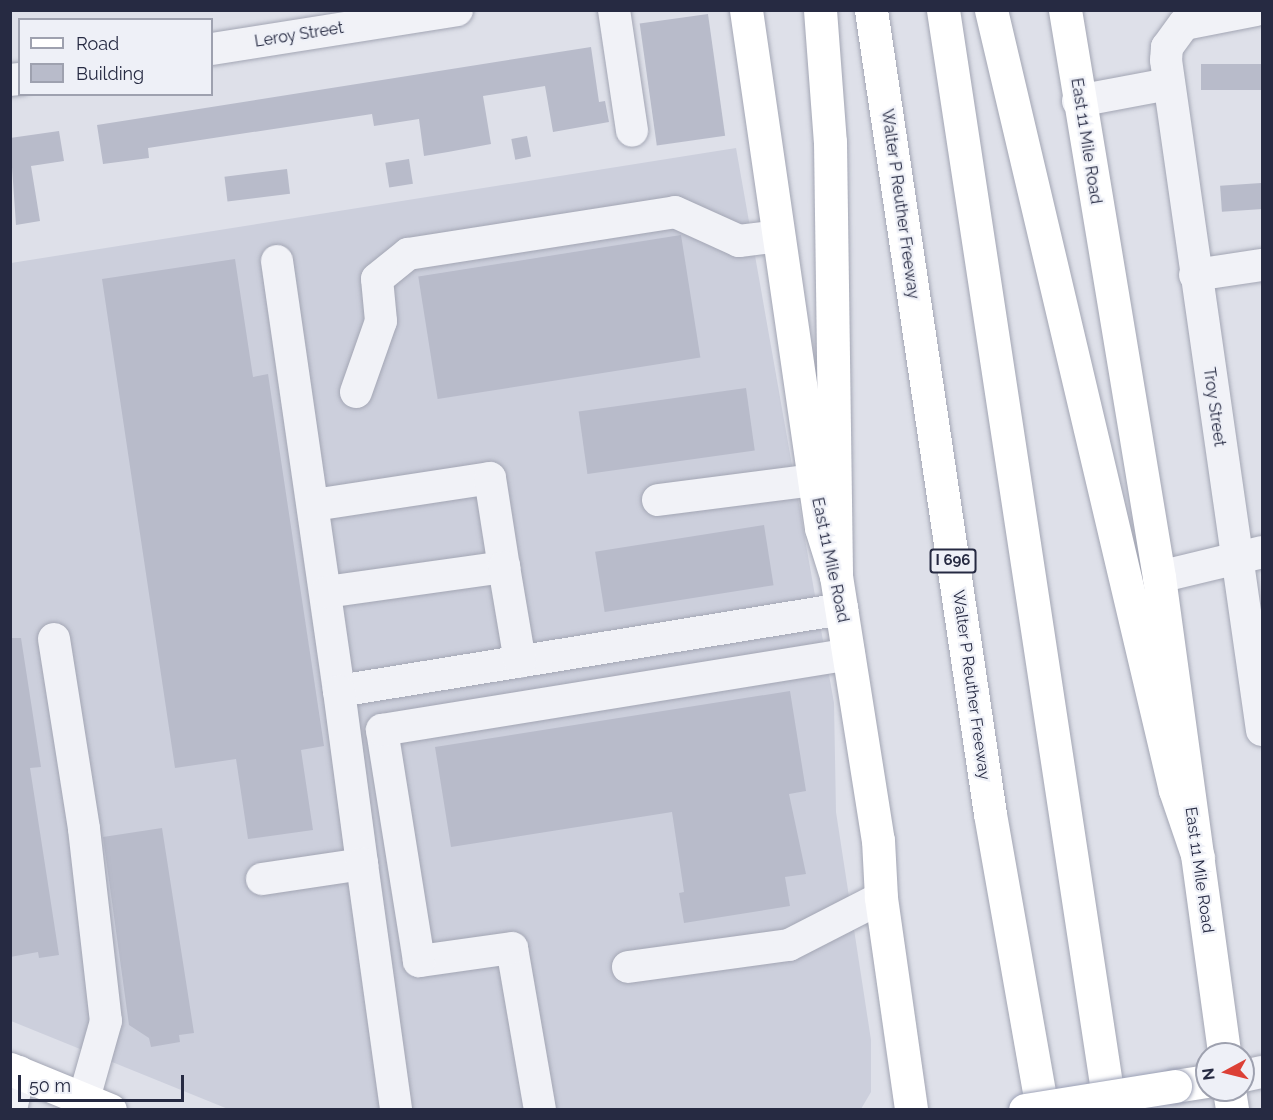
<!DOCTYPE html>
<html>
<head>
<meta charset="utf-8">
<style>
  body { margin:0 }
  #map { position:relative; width:1273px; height:1120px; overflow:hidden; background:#dee0e9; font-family:Raleway,sans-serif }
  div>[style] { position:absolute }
  .built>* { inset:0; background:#cccfdc }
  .building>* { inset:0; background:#b8bbca; transform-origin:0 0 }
  .roads { filter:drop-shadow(0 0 2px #a3a6b4) drop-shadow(0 0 2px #a3a6b4) }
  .minor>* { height:32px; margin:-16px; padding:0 16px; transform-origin:16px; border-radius:16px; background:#f1f2f7 }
  .major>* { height:33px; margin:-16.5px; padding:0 16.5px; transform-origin:16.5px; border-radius:16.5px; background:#fff }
  .highway>* { height:33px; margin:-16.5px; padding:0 16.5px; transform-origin:16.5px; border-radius:16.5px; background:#fff }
  .bridges { filter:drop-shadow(0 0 2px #9ca1b6) drop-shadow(0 0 2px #9ca1b6) }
  .major-bridge>* { height:33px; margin:-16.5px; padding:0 16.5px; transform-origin:16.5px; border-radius:16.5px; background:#fff }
  span { translate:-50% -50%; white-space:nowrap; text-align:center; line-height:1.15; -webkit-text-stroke:4.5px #eef0f7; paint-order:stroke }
  .shield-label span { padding:2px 4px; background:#eef0f7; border:2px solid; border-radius:4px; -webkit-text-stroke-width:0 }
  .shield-label { font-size:15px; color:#262a42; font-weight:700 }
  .street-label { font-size:16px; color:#262a42 }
  .frame { position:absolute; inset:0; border:12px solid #262a42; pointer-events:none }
  .legend { position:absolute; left:18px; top:18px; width:195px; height:78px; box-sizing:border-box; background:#eef0f7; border:2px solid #9ea1af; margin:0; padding:8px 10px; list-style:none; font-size:18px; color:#262a42 }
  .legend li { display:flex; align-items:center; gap:12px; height:30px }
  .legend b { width:30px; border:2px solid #9ea1af }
  .north { position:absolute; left:1195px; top:1042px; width:60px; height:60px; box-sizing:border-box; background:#eef0f7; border:2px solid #9ea1af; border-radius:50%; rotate:263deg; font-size:16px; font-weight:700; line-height:24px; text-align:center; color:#262a42 }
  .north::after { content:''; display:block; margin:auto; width:21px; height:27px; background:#dc4036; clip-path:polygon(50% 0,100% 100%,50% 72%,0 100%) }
  .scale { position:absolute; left:18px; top:1075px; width:166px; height:27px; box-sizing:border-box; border:3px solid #262a42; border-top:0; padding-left:8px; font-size:18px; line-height:21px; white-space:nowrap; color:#262a42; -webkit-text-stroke:4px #eef0f7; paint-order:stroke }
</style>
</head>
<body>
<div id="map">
  <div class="built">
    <i style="clip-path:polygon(736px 148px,834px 703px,836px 812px,871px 1040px,871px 1092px,861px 1109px,228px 1109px,11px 1021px,11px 263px)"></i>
  </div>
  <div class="building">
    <i style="left:708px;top:14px;width:123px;height:69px;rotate:82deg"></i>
    <i style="clip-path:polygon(591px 47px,599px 102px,605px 101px,609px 122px,553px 132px,545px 86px,483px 96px,491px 144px,448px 152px,424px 156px,419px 119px,374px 126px,372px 114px,148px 148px,149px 158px,103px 164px,97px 125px)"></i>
    <i style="left:1263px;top:64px;width:26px;height:62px;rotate:90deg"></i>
    <i style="clip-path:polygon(59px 131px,64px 161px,31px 166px,40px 221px,16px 225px,10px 138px)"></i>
    <i style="left:527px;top:136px;width:21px;height:16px;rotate:79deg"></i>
    <i style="left:409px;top:159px;width:25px;height:24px;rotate:81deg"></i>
    <i style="left:287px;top:169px;width:25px;height:63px;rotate:83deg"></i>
    <i style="left:1261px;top:183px;width:26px;height:41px;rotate:86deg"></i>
    <i style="left:681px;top:235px;width:124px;height:266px;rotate:81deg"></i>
    <i style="clip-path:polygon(235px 259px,253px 377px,268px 374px,324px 746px,301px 750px,313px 830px,248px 839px,236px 759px,175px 768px,102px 279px)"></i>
    <i style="left:746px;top:388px;width:63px;height:169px;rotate:82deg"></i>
    <i style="left:764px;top:525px;width:61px;height:171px;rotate:81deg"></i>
    <i style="clip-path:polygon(10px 638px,21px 638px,41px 767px,30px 768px,59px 955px,39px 958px,38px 952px,10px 957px)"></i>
    <i style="clip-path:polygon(790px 691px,806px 791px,789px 794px,806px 874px,785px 877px,790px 906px,684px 923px,679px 893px,684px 892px,672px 812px,451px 847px,435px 747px)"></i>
    <i style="clip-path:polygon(162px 828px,194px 1033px,179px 1035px,180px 1042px,151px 1047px,149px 1038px,129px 1025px,103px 837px)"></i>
  </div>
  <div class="roads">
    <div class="minor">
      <i style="left:614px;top:10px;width:122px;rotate:81.5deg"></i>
      <i style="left:1256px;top:10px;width:73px;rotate:169deg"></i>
      <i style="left:1184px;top:24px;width:29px;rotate:126deg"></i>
      <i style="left:1167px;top:47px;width:13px;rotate:94deg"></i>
      <i style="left:1166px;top:60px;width:677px;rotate:81.85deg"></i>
      <i style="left:212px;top:49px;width:248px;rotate:-9deg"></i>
      <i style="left:10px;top:80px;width:10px;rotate:-6deg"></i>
      <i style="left:1078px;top:101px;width:92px;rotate:-10.7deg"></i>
      <i style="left:277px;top:261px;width:434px;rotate:81.8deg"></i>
      <i style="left:339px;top:691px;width:510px;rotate:-9.26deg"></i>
      <i style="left:1195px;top:275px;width:68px;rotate:-8.5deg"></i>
      <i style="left:356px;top:392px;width:75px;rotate:-70.6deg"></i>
      <i style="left:381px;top:321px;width:42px;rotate:-95.4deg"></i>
      <i style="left:377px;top:279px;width:40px;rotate:-39deg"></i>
      <i style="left:408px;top:254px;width:270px;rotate:-8.9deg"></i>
      <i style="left:675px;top:212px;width:70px;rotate:24.4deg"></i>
      <i style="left:739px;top:241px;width:40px;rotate:-7.1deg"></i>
      <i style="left:658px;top:500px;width:158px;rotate:-7.3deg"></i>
      <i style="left:314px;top:505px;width:178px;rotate:-8.7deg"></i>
      <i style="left:490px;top:478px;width:90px;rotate:81.1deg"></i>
      <i style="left:1159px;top:577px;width:106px;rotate:-13.6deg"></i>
      <i style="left:326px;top:592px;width:180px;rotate:-8deg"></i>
      <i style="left:504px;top:567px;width:96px;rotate:80.4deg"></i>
      <i style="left:54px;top:639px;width:192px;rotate:81deg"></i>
      <i style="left:84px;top:829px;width:193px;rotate:83.5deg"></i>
      <i style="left:106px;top:1021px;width:81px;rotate:105.8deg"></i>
      <i style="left:339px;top:691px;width:175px;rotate:82.4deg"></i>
      <i style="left:262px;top:879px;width:101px;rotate:-8.5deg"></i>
      <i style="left:362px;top:864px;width:248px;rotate:82.1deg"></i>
      <i style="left:628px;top:967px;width:162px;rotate:-7.8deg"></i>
      <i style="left:789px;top:945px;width:103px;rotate:-27.1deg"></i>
      <i style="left:1243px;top:1076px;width:19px;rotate:-12deg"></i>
      <i style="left:11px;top:1110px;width:39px;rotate:-78deg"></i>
      <i style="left:540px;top:1110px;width:164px;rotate:-99.8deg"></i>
      <i style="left:512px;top:948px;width:94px;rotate:172deg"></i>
      <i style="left:419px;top:961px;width:234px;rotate:-99.1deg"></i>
      <i style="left:382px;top:730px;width:473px;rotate:-9.2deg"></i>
    </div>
    <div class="major">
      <i style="left:746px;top:10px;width:523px;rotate:81.76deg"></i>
      <i style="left:821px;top:528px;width:50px;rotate:72.6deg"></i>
      <i style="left:836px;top:576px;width:267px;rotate:81deg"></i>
      <i style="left:878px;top:840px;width:58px;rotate:87deg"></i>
      <i style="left:881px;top:898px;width:214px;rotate:81.9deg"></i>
      <i style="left:1065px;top:10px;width:575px;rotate:80.59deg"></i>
      <i style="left:1159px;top:577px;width:481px;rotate:82.2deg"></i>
      <i style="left:10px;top:1069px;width:108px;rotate:22.3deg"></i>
      <i style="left:1175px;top:1086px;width:32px;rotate:-9deg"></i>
      <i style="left:1229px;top:1090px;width:20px;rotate:81deg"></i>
    </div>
    <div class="highway">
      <i style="left:820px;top:10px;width:132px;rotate:85.7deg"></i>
      <i style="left:830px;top:142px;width:434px;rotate:89.2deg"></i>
      <i style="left:871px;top:10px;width:813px;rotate:81.58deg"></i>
      <i style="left:990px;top:814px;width:301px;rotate:80deg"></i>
      <i style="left:943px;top:10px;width:1113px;rotate:81.37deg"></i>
      <i style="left:991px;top:10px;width:801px;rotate:76.73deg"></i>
      <i style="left:1175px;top:790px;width:71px;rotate:71.1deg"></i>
    </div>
  </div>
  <div class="bridges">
    <div class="major-bridge">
      <i style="left:1025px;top:1110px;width:152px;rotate:-9.1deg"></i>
    </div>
  </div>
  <div class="shield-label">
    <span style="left:953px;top:561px">I 696</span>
  </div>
  <div class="street-label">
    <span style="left:299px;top:35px;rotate:-9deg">Leroy Street</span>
    <span style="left:1086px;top:141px;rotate:81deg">East 11 Mile Road</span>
    <span style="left:900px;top:204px;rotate:82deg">Walter P Reuther Freeway</span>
    <span style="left:1214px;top:407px;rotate:82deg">Troy Street</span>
    <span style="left:830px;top:560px;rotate:78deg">East 11 Mile Road</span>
    <span style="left:971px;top:685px;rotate:82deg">Walter P Reuther Freeway</span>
    <span style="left:1199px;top:870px;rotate:82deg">East 11 Mile Road</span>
  </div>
  <div class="frame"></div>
  <ul class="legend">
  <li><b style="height:8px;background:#fff"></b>Road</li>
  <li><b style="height:16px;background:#b8bbca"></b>Building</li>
  </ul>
  <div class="north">N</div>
  <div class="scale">50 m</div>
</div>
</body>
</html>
